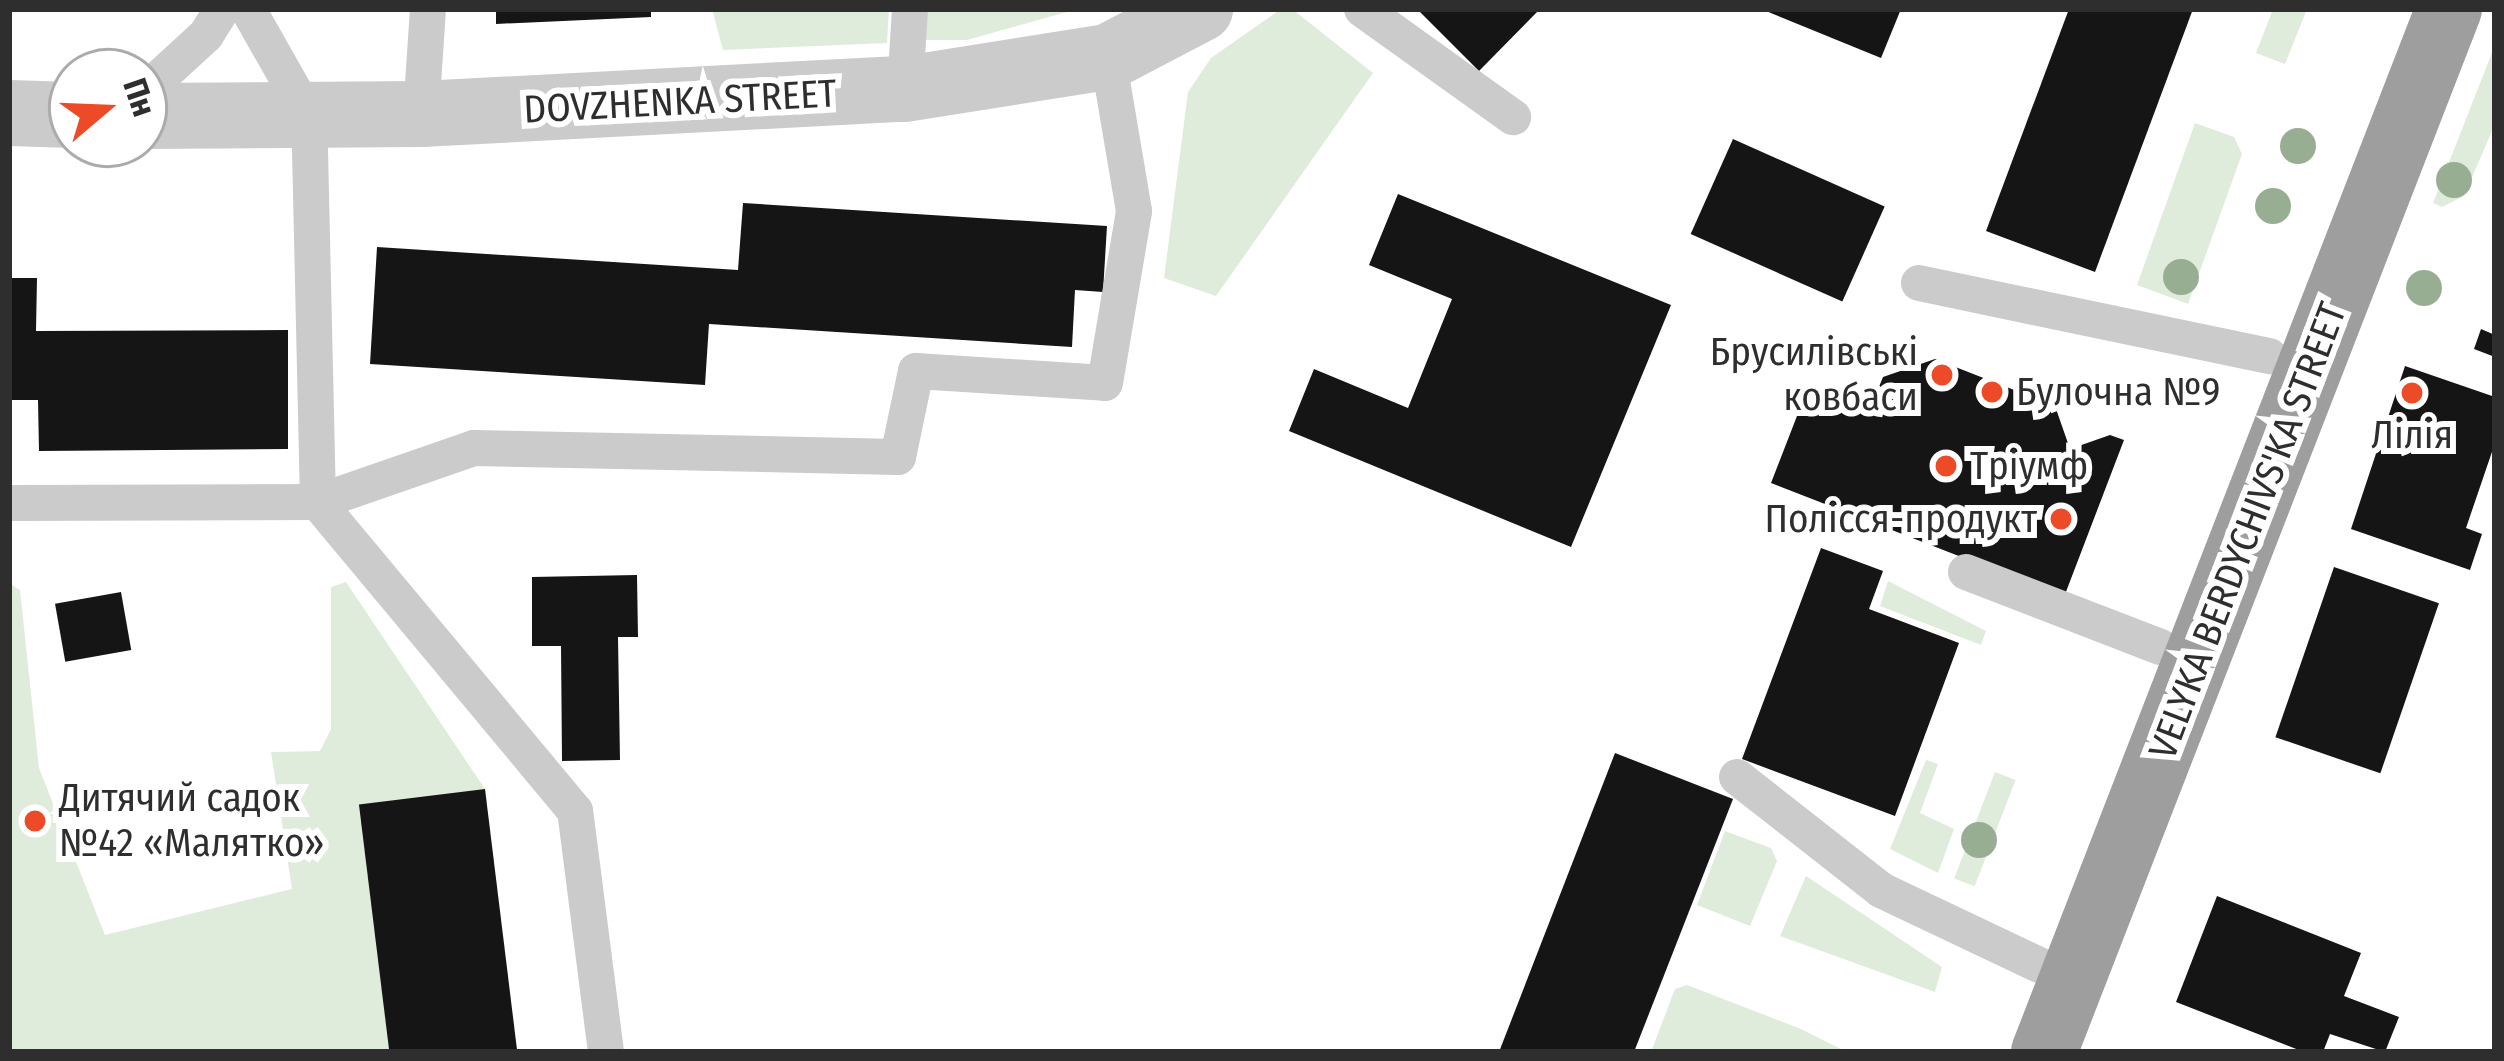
<!DOCTYPE html>
<html>
<head>
<meta charset="utf-8">
<style>
  body { margin:0 }
  #map { position:relative; width:2504px; height:1061px; overflow:hidden; background:#fff; font-family:"Fira Sans Condensed",sans-serif }
  div>[style] { position:absolute }
  .green>* { inset:0; background:#e0ecdb; transform-origin:0 0 }
  .building>* { inset:0; background:#151515; transform-origin:0 0 }
  .service>* { height:36px; margin:-18px; padding:0 18px; transform-origin:18px; border-radius:18px; background:#cbcbcb }
  .minor>* { height:66px; margin:-33px; padding:0 33px; transform-origin:33px; border-radius:33px; background:#cbcbcb }
  .trunk>* { height:66px; margin:-33px; padding:0 33px; transform-origin:33px; border-radius:33px; background:#9e9e9e }
  .trees>* { width:36px; height:36px; margin:-18px; border-radius:50%; background:#98ae92 }
  .dots>* { width:33px; height:33px; translate:-50% -50%; box-sizing:border-box; border:6px solid #fff; border-radius:50% }
  span { translate:-50% -50%; white-space:nowrap; text-align:center; line-height:1.15; -webkit-text-stroke:12px #fff; paint-order:stroke }
  .street-label { font-size:39px; color:#2e2e2e }
  .poi-label { font-size:39px; color:#2e2e2e }
  .right { translate:-100% -50%; text-align:right }
  .left { translate:0 -50%; text-align:left }
  .frame { position:absolute; inset:0; border:12px solid #2e2e2e; pointer-events:none }
  .north { position:absolute; left:48px; top:48px; width:120px; height:120px; box-sizing:border-box; background:#fff; border:3px solid #ababab; border-radius:50%; rotate:71deg; font-size:33px; font-weight:700; line-height:48px; text-align:center; color:#2e2e2e }
  .north::after { content:''; display:block; margin:auto; width:42px; height:54px; background:#ed4b28; clip-path:polygon(50% 0,100% 100%,50% 72%,0 100%) }
</style>
</head>
<body>
<div id="map">
  <div class="green">
    <i style="clip-path:polygon(712px 9px,889px 9px,887px 43px,723px 50px)"></i>
    <i style="clip-path:polygon(923px 9px,1078px 9px,967px 40px,921px 40px)"></i>
    <i style="clip-path:polygon(1281px 9px,1292px 9px,1373px 73px,1216px 296px,1164px 278px,1188px 92px,1211px 58px)"></i>
    <i style="clip-path:polygon(2273px 9px,2307px 9px,2285px 64px,2256px 53px)"></i>
    <i style="clip-path:polygon(2495px 45px,2495px 124px,2464px 196px,2442px 207px,2433px 203px)"></i>
    <i style="clip-path:polygon(2195px 123px,2234px 137px,2242px 154px,2188px 304px,2137px 285px)"></i>
    <i style="clip-path:polygon(1888px 581px,1986px 631px,1981px 645px,1880px 606px)"></i>
    <i style="clip-path:polygon(346px 582px,485px 789px,360px 806px,391px 1052px,9px 1052px,9px 583px,20px 590px,39px 768px,105px 935px,292px 889px,271px 752px,320px 751px,331px 729px,331px 587px)"></i>
    <i style="clip-path:polygon(1926px 760px,1938px 764px,1920px 813px,1954px 829px,1938px 873px,1890px 849px)"></i>
    <i style="left:1995px;top:772px;width:22px;height:114px;rotate:21deg"></i>
    <i style="clip-path:polygon(1725px 831px,1771px 848px,1777px 861px,1750px 926px,1697px 905px)"></i>
    <i style="clip-path:polygon(1806px 876px,1942px 967px,1935px 992px,1780px 936px)"></i>
    <i style="clip-path:polygon(1687px 985px,1801px 1029px,1847px 1052px,1651px 1052px,1675px 989px)"></i>
  </div>
  <div class="building">
    <i style="clip-path:polygon(496px 9px,651px 9px,651px 17px,496px 24px)"></i>
    <i style="clip-path:polygon(1417px 9px,1540px 9px,1479px 71px)"></i>
    <i style="clip-path:polygon(1761px 9px,1901px 9px,1881px 58px)"></i>
    <i style="clip-path:polygon(2069px 9px,2193px 9px,2095px 272px,1986px 231px)"></i>
    <i style="left:1733px;top:139px;width:166px;height:104px;rotate:24deg"></i>
    <i style="clip-path:polygon(1398px 194px,1671px 305px,1571px 547px,1289px 431px,1314px 369px,1408px 408px,1452px 299px,1369px 265px)"></i>
    <i style="clip-path:polygon(743px 203px,1107px 226px,1103px 292px,1075px 290px,1072px 347px,709px 324px,705px 385px,370px 364px,377px 247px,738px 270px)"></i>
    <i style="clip-path:polygon(9px 278px,37px 278px,36px 331px,288px 330px,288px 449px,39px 451px,38px 400px,9px 400px)"></i>
    <i style="clip-path:polygon(2481px 329px,2495px 335px,2495px 357px,2474px 349px)"></i>
    <i style="clip-path:polygon(1935px 359px,2055px 406px,2070px 449px,2110px 435px,2124px 440px,2064px 597px,1771px 483px,1809px 385px,1870px 409px,1883px 377px)"></i>
    <i style="clip-path:polygon(2405px 366px,2495px 397px,2495px 443px,2466px 528px,2482px 534px,2470px 570px,2351px 529px)"></i>
    <i style="clip-path:polygon(1821px 548px,1883px 571px,1869px 609px,1959px 643px,1895px 816px,1742px 759px)"></i>
    <i style="left:2334px;top:567px;width:111px;height:180px;rotate:19deg"></i>
    <i style="clip-path:polygon(637px 575px,638px 637px,618px 637px,620px 760px,562px 761px,561px 646px,532px 646px,532px 577px)"></i>
    <i style="left:121px;top:592px;width:59px;height:67px;rotate:80deg"></i>
    <i style="clip-path:polygon(1615px 753px,1733px 799px,1634px 1052px,1499px 1052px)"></i>
    <i style="left:485px;top:789px;width:265px;height:127px;rotate:83deg"></i>
    <i style="clip-path:polygon(2217px 896px,2361px 953px,2344px 996px,2399px 1017px,2385px 1052px,2330px 1034px,2323px 1052px,2304px 1052px,2176px 1002px)"></i>
  </div>
  <div class="service">
    <i style="left:1362px;top:9px;width:186px;rotate:35.6deg"></i>
    <i style="left:905px;top:89px;width:80px;rotate:-86.4deg"></i>
    <i style="left:144px;top:92px;width:84px;rotate:-42.6deg"></i>
    <i style="left:206px;top:35px;width:31px;rotate:-58deg"></i>
    <i style="left:421px;top:114px;width:105px;rotate:-86.2deg"></i>
    <i style="left:1919px;top:283px;width:358px;rotate:11.8deg"></i>
    <i style="left:9px;top:503px;width:309px;rotate:-0.2deg"></i>
    <i style="left:318px;top:502px;width:385px;rotate:-91.3deg"></i>
    <i style="left:309px;top:117px;width:124px;rotate:-119.5deg"></i>
    <i style="left:1966px;top:572px;width:208px;rotate:21.1deg"></i>
    <i style="left:1737px;top:777px;width:183px;rotate:38.1deg"></i>
    <i style="left:1881px;top:890px;width:175px;rotate:25.4deg"></i>
    <i style="left:606px;top:1052px;width:243px;rotate:-97.3deg"></i>
    <i style="left:575px;top:811px;width:402px;rotate:-129.8deg"></i>
    <i style="left:318px;top:502px;width:165px;rotate:-19.1deg"></i>
    <i style="left:474px;top:448px;width:424px;rotate:1.2deg"></i>
    <i style="left:898px;top:457px;width:88px;rotate:-78.2deg"></i>
    <i style="left:916px;top:371px;width:189px;rotate:3.6deg"></i>
    <i style="left:1105px;top:383px;width:174px;rotate:-80.4deg"></i>
    <i style="left:1134px;top:211px;width:156px;rotate:-99.6deg"></i>
  </div>
  <div class="minor">
    <i style="left:9px;top:113px;width:63px;rotate:1.8deg"></i>
    <i style="left:144px;top:116px;width:277px;rotate:-0.4deg"></i>
    <i style="left:421px;top:114px;width:485px;rotate:-3deg"></i>
    <i style="left:905px;top:89px;width:206px;rotate:-9deg"></i>
    <i style="left:1108px;top:57px;width:104px;rotate:-27.6deg"></i>
  </div>
  <div class="trunk">
    <i style="left:2044px;top:1052px;width:1119px;rotate:-68.78deg"></i>
  </div>
  <div class="trees">
    <i style="left:2298px;top:146px"></i>
    <i style="left:2454px;top:180px"></i>
    <i style="left:2273px;top:206px"></i>
    <i style="left:2181px;top:277px"></i>
    <i style="left:2424px;top:288px"></i>
    <i style="left:1979px;top:840px"></i>
  </div>
  <div class="dots">
    <i style="left:1942px;top:375px;background:#ed4b28"></i>
    <i style="left:1992px;top:392px;background:#ed4b28"></i>
    <i style="left:2412px;top:393px;background:#ed4b28"></i>
    <i style="left:1946px;top:466px;background:#ed4b28"></i>
    <i style="left:2061px;top:519px;background:#ed4b28"></i>
    <i style="left:35px;top:821px;background:#ed4b28"></i>
  </div>
  <div class="street-label">
    <span style="left:680px;top:102px;rotate:-3deg">DOVZHENKA STREET</span>
    <span style="left:2248px;top:531px;rotate:-69deg">VELYKA BERDYCHIVS'KA STREET</span>
  </div>
  <div class="poi-label">
    <span class="right" style="left:1918px;top:375px">Брусилівські<br>ковбаси</span>
    <span class="left" style="left:2016px;top:392px">Булочна №9</span>
    <span style="left:2412px;top:435px">Лілія</span>
    <span class="left" style="left:1970px;top:466px">Тріумф</span>
    <span class="right" style="left:2037px;top:519px">Полісся-продукт</span>
    <span class="left" style="left:59px;top:821px">Дитячий садок<br>№42 «Малятко»</span>
  </div>
  <div class="frame"></div>
  <div class="north">Пн</div>
</div>
</body>
</html>
